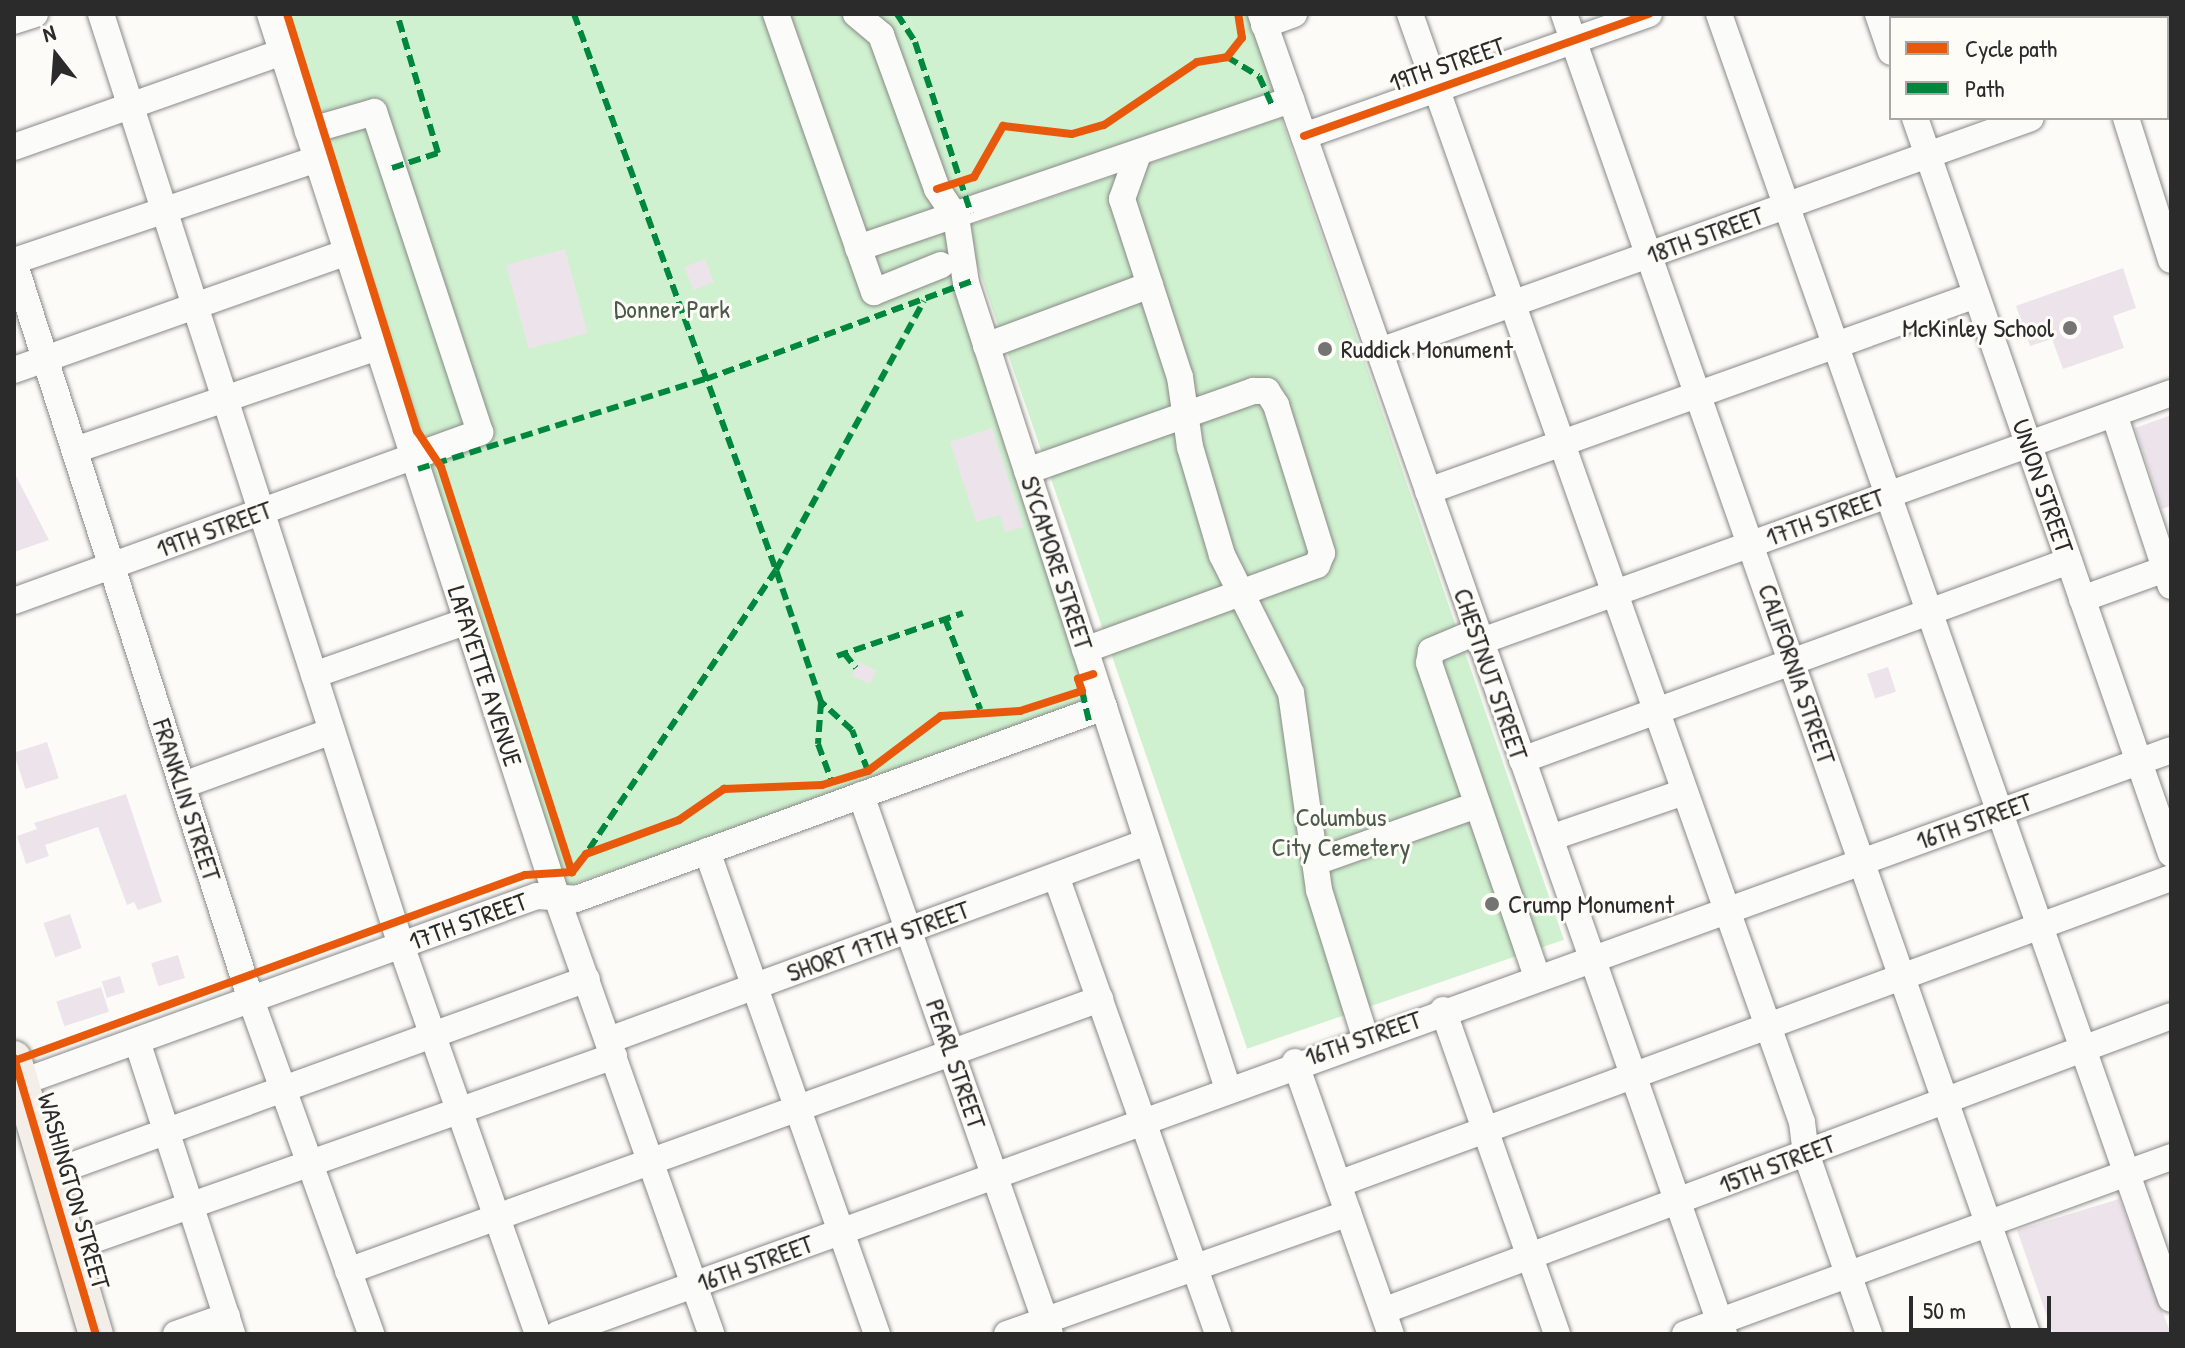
<!DOCTYPE html>
<html>
<head>
<meta charset="utf-8">
<style>
  body { margin:0 }
  #map { position:relative; width:2185px; height:1348px; overflow:hidden; background:#fcfbf8; font-family:"Patrick Hand",sans-serif }
  div>[style] { position:absolute }
  .green>* { inset:0; background:#cff1cf; transform-origin:0 0 }
  .building>* { inset:0; background:#ede4eb; transform-origin:0 0 }
  .roads { filter:drop-shadow(0 0 2px #898987) drop-shadow(0 0 2px #898987) }
  .minor>* { height:26px; margin:-13px; padding:0 13px; transform-origin:13px; border-radius:13px; background:#fbfbf9 }
  .major>* { height:34px; margin:-17px; padding:0 17px; transform-origin:17px; border-radius:17px; background:#f3eee7 }
  .quiet>* { height:6px; margin-top:-3px; transform-origin:0; background:repeating-linear-gradient(90deg,#00873e 0 12px,transparent 0 18px) }
  .cycleway>* { height:8px; margin:-4px; padding:0 4px; transform-origin:4px; border-radius:4px; background:#e8590c }
  .dots>* { width:22px; height:22px; translate:-50% -50%; box-sizing:border-box; border:4px solid #fdfcf7; border-radius:50% }
  span { translate:-50% -50%; white-space:nowrap; text-align:center; line-height:1.15; -webkit-text-stroke:6px #fdfcf7; paint-order:stroke }
  .street-label { font-size:26px; color:#2b2b2b }
  .park-label { font-size:26px; color:#4b5a4c }
  .poi-label { font-size:26px; color:#2b2b2b }
  .right { translate:-100% -50%; text-align:right }
  .left { translate:0 -50%; text-align:left }
  .frame { position:absolute; inset:0; border:16px solid #2b2b2b; pointer-events:none }
  .legend { position:absolute; left:1889px; top:16px; width:280px; height:104px; box-sizing:border-box; background:#fdfcf7; border:2px solid #a9a8a5; margin:0; padding:10px 14px; list-style:none; font-size:24px; color:#2b2b2b }
  .legend li { display:flex; align-items:center; gap:16px; height:40px }
  .legend b { width:40px; border:2px solid #a9a8a5 }
  .north { position:absolute; left:16px; top:16px; width:80px; height:80px; -webkit-text-stroke:6px #fdfcf7; paint-order:stroke; rotate:343deg; font-size:22px; font-weight:700; line-height:32px; text-align:center; color:#2b2b2b }
  .north::after { content:''; display:block; margin:auto; width:28px; height:36px; background:#2b2b2b; clip-path:polygon(50% 0,100% 100%,50% 72%,0 100%) }
  .scale { position:absolute; left:1909px; top:1296px; width:142px; height:36px; box-sizing:border-box; border:4px solid #2b2b2b; border-top:0; padding-left:10px; font-size:24px; line-height:28px; white-space:nowrap; color:#2b2b2b; -webkit-text-stroke:6px #fdfcf7; paint-order:stroke }
</style>
</head>
<body>
<div id="map">
  <div class="green">
    <i style="clip-path:polygon(270px 14px,1261px 14px,1291px 100px,955px 218px,1104px 707px,570px 885px,549px 872px)"></i>
    <i style="left:1281px;top:118px;width:869px;height:335px;rotate:71deg"></i>
  </div>
  <div class="building">
    <i style="left:565px;top:249px;width:87px;height:61px;rotate:75deg"></i>
    <i style="left:705px;top:259px;width:25px;height:22px;rotate:69deg"></i>
    <i style="clip-path:polygon(2123px 268px,2136px 308px,2113px 316px,2124px 348px,2063px 369px,2052px 339px,2030px 346px,2016px 306px)"></i>
    <i style="clip-path:polygon(2171px 415px,2171px 506px,2162px 509px,2135px 428px)"></i>
    <i style="clip-path:polygon(992px 428px,1024px 527px,1005px 532px,1000px 515px,976px 522px,950px 442px)"></i>
    <i style="clip-path:polygon(14px 472px,49px 540px,14px 552px)"></i>
    <i style="left:858px;top:662px;width:20px;height:15px;rotate:24deg"></i>
    <i style="left:1888px;top:667px;width:26px;height:22px;rotate:72deg"></i>
    <i style="left:47px;top:742px;width:38px;height:35px;rotate:72deg"></i>
    <i style="clip-path:polygon(126px 794px,162px 902px,138px 910px,134px 902px,127px 905px,98px 827px,45px 845px,49px 856px,26px 864px,17px 836px,37px 829px,34px 823px)"></i>
    <i style="left:70px;top:914px;width:36px;height:28px;rotate:71deg"></i>
    <i style="left:178px;top:955px;width:24px;height:28px;rotate:73deg"></i>
    <i style="left:120px;top:976px;width:17px;height:19px;rotate:73deg"></i>
    <i style="left:101px;top:987px;width:26px;height:47px;rotate:72deg"></i>
    <i style="clip-path:polygon(2119px 1199px,2171px 1334px,2053px 1334px,2017px 1230px)"></i>
  </div>
  <div class="roads">
    <div class="minor">
      <i style="left:101px;top:14px;width:978px;rotate:72.14deg"></i>
      <i style="left:401px;top:945px;width:412px;rotate:70.6deg"></i>
      <i style="left:270px;top:14px;width:929px;rotate:72.01deg"></i>
      <i style="left:557px;top:898px;width:462px;rotate:70.5deg"></i>
      <i style="left:776px;top:14px;width:295px;rotate:70.6deg"></i>
      <i style="left:874px;top:292px;width:72px;rotate:-21.9deg"></i>
      <i style="left:856px;top:14px;width:33px;rotate:40deg"></i>
      <i style="left:881px;top:35px;width:164px;rotate:70deg"></i>
      <i style="left:937px;top:189px;width:34px;rotate:56deg"></i>
      <i style="left:1261px;top:14px;width:1399px;rotate:70.67deg"></i>
      <i style="left:1410px;top:14px;width:1175px;rotate:70.52deg"></i>
      <i style="left:1802px;top:1122px;width:31px;rotate:83deg"></i>
      <i style="left:1806px;top:1153px;width:192px;rotate:70.8deg"></i>
      <i style="left:1564px;top:14px;width:1399px;rotate:70.67deg"></i>
      <i style="left:1719px;top:14px;width:1362px;rotate:70.62deg"></i>
      <i style="left:1878px;top:14px;width:40px;rotate:71.1deg"></i>
      <i style="left:1979px;top:14px;width:4px;rotate:76deg"></i>
      <i style="left:2094px;top:14px;width:4px;rotate:76deg"></i>
      <i style="left:14px;top:21px;width:22px;rotate:-18deg"></i>
      <i style="left:1264px;top:25px;width:32px;rotate:-20deg"></i>
      <i style="left:2167px;top:71px;width:4px;rotate:-14deg"></i>
      <i style="left:1915px;top:118px;width:779px;rotate:70.82deg"></i>
      <i style="left:2126px;top:118px;width:149px;rotate:72.4deg"></i>
      <i style="left:1304px;top:136px;width:366px;rotate:-19.5deg"></i>
      <i style="left:14px;top:147px;width:284px;rotate:-19.5deg"></i>
      <i style="left:1138px;top:154px;width:48px;rotate:109.6deg"></i>
      <i style="left:1122px;top:199px;width:187px;rotate:72deg"></i>
      <i style="left:1180px;top:377px;width:71px;rotate:81.9deg"></i>
      <i style="left:1190px;top:447px;width:113px;rotate:73.5deg"></i>
      <i style="left:1222px;top:555px;width:154px;rotate:63.4deg"></i>
      <i style="left:1291px;top:693px;width:199px;rotate:81.9deg"></i>
      <i style="left:1319px;top:890px;width:154px;rotate:72.6deg"></i>
      <i style="left:956px;top:217px;width:67px;rotate:81.4deg"></i>
      <i style="left:966px;top:283px;width:848px;rotate:71.99deg"></i>
      <i style="left:858px;top:248px;width:458px;rotate:-18.9deg"></i>
      <i style="left:14px;top:261px;width:320px;rotate:-18.6deg"></i>
      <i style="left:14px;top:262px;width:775px;rotate:72.2deg"></i>
      <i style="left:251px;top:1000px;width:355px;rotate:70.2deg"></i>
      <i style="left:986px;top:346px;width:175px;rotate:-20.4deg"></i>
      <i style="left:1380px;top:351px;width:691px;rotate:-19.69deg"></i>
      <i style="left:14px;top:370px;width:353px;rotate:-19.5deg"></i>
      <i style="left:2114px;top:414px;width:181px;rotate:71.7deg"></i>
      <i style="left:75px;top:450px;width:320px;rotate:-18.8deg"></i>
      <i style="left:1027px;top:471px;width:240px;rotate:-19.5deg"></i>
      <i style="left:1253px;top:391px;width:14px"></i>
      <i style="left:1267px;top:391px;width:17px;rotate:57deg"></i>
      <i style="left:1276px;top:405px;width:155px;rotate:72.7deg"></i>
      <i style="left:1322px;top:553px;width:13px;rotate:113deg"></i>
      <i style="left:1317px;top:565px;width:247px;rotate:159.9deg"></i>
      <i style="left:1428px;top:491px;width:582px;rotate:-19.68deg"></i>
      <i style="left:2082px;top:599px;width:95px;rotate:-19.8deg"></i>
      <i style="left:14px;top:601px;width:496px;rotate:-19.9deg"></i>
      <i style="left:480px;top:432px;width:337px;rotate:-108.3deg"></i>
      <i style="left:374px;top:112px;width:69px;rotate:163.9deg"></i>
      <i style="left:1476px;top:632px;width:49px;rotate:157.1deg"></i>
      <i style="left:1431px;top:651px;width:12px;rotate:99deg"></i>
      <i style="left:1429px;top:663px;width:332px;rotate:71deg"></i>
      <i style="left:1479px;top:642px;width:735px;rotate:-19.79deg"></i>
      <i style="left:314px;top:675px;width:162px;rotate:-19.4deg"></i>
      <i style="left:1522px;top:760px;width:582px;rotate:-19.99deg"></i>
      <i style="left:183px;top:785px;width:158px;rotate:-19.9deg"></i>
      <i style="left:861px;top:795px;width:571px;rotate:70.68deg"></i>
      <i style="left:1550px;top:838px;width:142px;rotate:-18.9deg"></i>
      <i style="left:707px;top:851px;width:512px;rotate:70.61deg"></i>
      <i style="left:1316px;top:862px;width:171px;rotate:-19.5deg"></i>
      <i style="left:1056px;top:876px;width:486px;rotate:70.5deg"></i>
      <i style="left:1443px;top:1010px;width:343px;rotate:70.6deg"></i>
      <i style="left:609px;top:1040px;width:573px;rotate:-20.21deg"></i>
      <i style="left:137px;top:1041px;width:308px;rotate:72deg"></i>
      <i style="left:1295px;top:1062px;width:288px;rotate:70.6deg"></i>
      <i style="left:14px;top:1085px;width:556px;rotate:-19.87deg"></i>
      <i style="left:537px;top:896px;width:39px;rotate:4deg"></i>
      <i style="left:576px;top:899px;width:562px;rotate:-19.98deg"></i>
      <i style="left:49px;top:1174px;width:572px;rotate:-19.92deg"></i>
      <i style="left:1338px;top:1184px;width:887px;rotate:-20.17deg"></i>
      <i style="left:70px;top:1248px;width:577px;rotate:-19.44deg"></i>
      <i style="left:348px;top:1271px;width:800px;rotate:-19.89deg"></i>
      <i style="left:1383px;top:1311px;width:841px;rotate:-20.52deg"></i>
      <i style="left:176px;top:1334px;width:54px;rotate:-19.4deg"></i>
      <i style="left:558px;top:1334px;width:1715px;rotate:-19.9deg"></i>
      <i style="left:1007px;top:1334px;width:362px;rotate:-19.5deg"></i>
      <i style="left:1685px;top:1334px;width:517px;rotate:-20.01deg"></i>
    </div>
    <div class="major">
      <i style="left:14px;top:1058px;width:288px;rotate:73.5deg"></i>
    </div>
  </div>
  <div class="quiet">
    <i style="left:574px;top:14px;width:592px;rotate:70.03deg"></i>
    <i style="left:776px;top:570px;width:339px;rotate:123.8deg"></i>
    <i style="left:897px;top:14px;width:33px;rotate:57deg"></i>
    <i style="left:915px;top:42px;width:180px;rotate:71.9deg"></i>
    <i style="left:1227px;top:57px;width:37px;rotate:31deg"></i>
    <i style="left:1259px;top:76px;width:34px;rotate:66deg"></i>
    <i style="left:392px;top:168px;width:48px;rotate:-18.1deg"></i>
    <i style="left:438px;top:153px;width:145px;rotate:-106.4deg"></i>
    <i style="left:418px;top:469px;width:302px;rotate:-17.4deg"></i>
    <i style="left:706px;top:379px;width:287px;rotate:-20.2deg"></i>
    <i style="left:945px;top:619px;width:97px;rotate:68.7deg"></i>
    <i style="left:844px;top:653px;width:19px;rotate:51deg"></i>
    <i style="left:837px;top:656px;width:133px;rotate:-18.8deg"></i>
    <i style="left:1082px;top:691px;width:32px;rotate:77deg"></i>
    <i style="left:821px;top:702px;width:42px;rotate:94.1deg"></i>
    <i style="left:818px;top:744px;width:40px;rotate:69.8deg"></i>
    <i style="left:868px;top:771px;width:44px;rotate:-111.3deg"></i>
    <i style="left:852px;top:730px;width:42px;rotate:-137.9deg"></i>
    <i style="left:821px;top:702px;width:139px;rotate:-108.8deg"></i>
    <i style="left:776px;top:570px;width:307px;rotate:-61.2deg"></i>
  </div>
  <div class="cycleway">
    <i style="left:287px;top:14px;width:437px;rotate:72.7deg"></i>
    <i style="left:417px;top:431px;width:43px;rotate:56.3deg"></i>
    <i style="left:441px;top:467px;width:426px;rotate:72.1deg"></i>
    <i style="left:1304px;top:136px;width:366px;rotate:-19.5deg"></i>
    <i style="left:937px;top:189px;width:39px;rotate:-18deg"></i>
    <i style="left:974px;top:177px;width:59px;rotate:-60.4deg"></i>
    <i style="left:1003px;top:126px;width:69px;rotate:6.6deg"></i>
    <i style="left:1072px;top:134px;width:33px;rotate:-16deg"></i>
    <i style="left:1104px;top:125px;width:112px;rotate:-34.1deg"></i>
    <i style="left:1197px;top:62px;width:30px;rotate:-9deg"></i>
    <i style="left:1227px;top:57px;width:24px;rotate:-52deg"></i>
    <i style="left:1242px;top:38px;width:24px;rotate:-99deg"></i>
    <i style="left:572px;top:872px;width:23px;rotate:-52deg"></i>
    <i style="left:586px;top:854px;width:99px;rotate:-20.1deg"></i>
    <i style="left:679px;top:820px;width:55px;rotate:-34.6deg"></i>
    <i style="left:724px;top:789px;width:98px;rotate:-2.3deg"></i>
    <i style="left:822px;top:785px;width:48px;rotate:-16.9deg"></i>
    <i style="left:868px;top:771px;width:91px;rotate:-37deg"></i>
    <i style="left:941px;top:716px;width:79px;rotate:-3.6deg"></i>
    <i style="left:1020px;top:711px;width:65px;rotate:-17.9deg"></i>
    <i style="left:1082px;top:691px;width:13px;rotate:-108deg"></i>
    <i style="left:1078px;top:679px;width:16px;rotate:-18deg"></i>
    <i style="left:14px;top:1058px;width:288px;rotate:73.5deg"></i>
    <i style="left:14px;top:1061px;width:544px;rotate:-20deg"></i>
    <i style="left:525px;top:875px;width:47px;rotate:-3.7deg"></i>
  </div>
  <div class="dots">
    <i style="left:2070px;top:328px;background:#747473"></i>
    <i style="left:1325px;top:349px;background:#747473"></i>
    <i style="left:1492px;top:904px;background:#747473"></i>
  </div>
  <div class="street-label">
    <span style="left:1447px;top:64px;rotate:-19deg">19TH STREET</span>
    <span style="left:1705px;top:235px;rotate:-20deg">18TH STREET</span>
    <span style="left:2043px;top:486px;rotate:71deg">UNION STREET</span>
    <span style="left:1825px;top:517px;rotate:-20deg">17TH STREET</span>
    <span style="left:214px;top:529px;rotate:-20deg">19TH STREET</span>
    <span style="left:1057px;top:563px;rotate:72deg">SYCAMORE STREET</span>
    <span style="left:1491px;top:674px;rotate:71deg">CHESTNUT STREET</span>
    <span style="left:1797px;top:674px;rotate:71deg">CALIFORNIA STREET</span>
    <span style="left:485px;top:676px;rotate:72deg">LAFAYETTE AVENUE</span>
    <span style="left:187px;top:800px;rotate:72deg">FRANKLIN STREET</span>
    <span style="left:1974px;top:821px;rotate:-20deg">16TH STREET</span>
    <span style="left:468px;top:921px;rotate:-20deg">17TH STREET</span>
    <span style="left:878px;top:941px;rotate:-20deg">SHORT 17TH STREET</span>
    <span style="left:1363px;top:1038px;rotate:-19deg">16TH STREET</span>
    <span style="left:956px;top:1064px;rotate:71deg">PEARL STREET</span>
    <span style="left:1777px;top:1164px;rotate:-21deg">15TH STREET</span>
    <span style="left:74px;top:1191px;rotate:74deg">WASHINGTON STREET</span>
    <span style="left:755px;top:1263px;rotate:-20deg">16TH STREET</span>
  </div>
  <div class="park-label">
    <span style="left:672px;top:309px">Donner Park</span>
    <span style="left:1341px;top:832px">Columbus<br>City Cemetery</span>
  </div>
  <div class="poi-label">
    <span class="right" style="left:2054px;top:328px">McKinley School</span>
    <span class="left" style="left:1341px;top:349px">Ruddick Monument</span>
    <span class="left" style="left:1508px;top:904px">Crump Monument</span>
  </div>
  <div class="frame"></div>
  <ul class="legend">
  <li><b style="height:10px;background:#e8590c"></b>Cycle path</li>
  <li><b style="height:10px;background:#00873e"></b>Path</li>
  </ul>
  <div class="north">N</div>
  <div class="scale">50 m</div>
</div>
</body>
</html>
